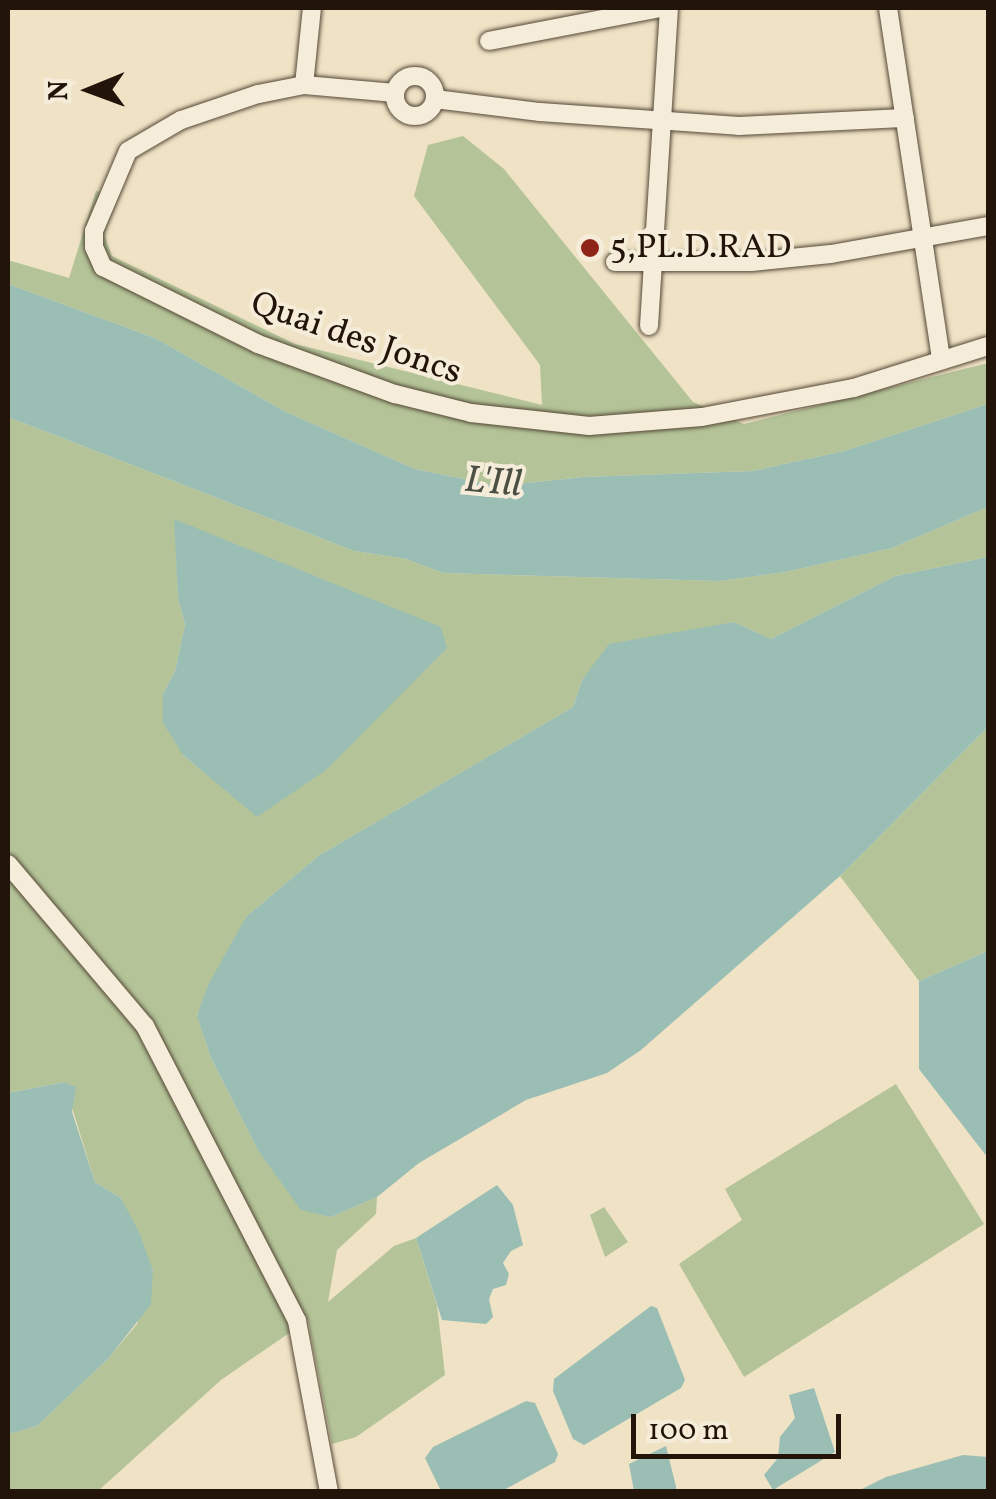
<!DOCTYPE html>
<html>
<head>
<meta charset="utf-8">
<style>
  body { margin:0 }
  #map { position:relative; width:996px; height:1499px; overflow:hidden; background:#efe2c5; font-family:Vollkorn,serif }
  div>[style] { position:absolute }
  .green>* { inset:0; background:#b4c498 }
  .water>* { inset:0; background:#9abeb4 }
  .roads { filter:drop-shadow(0 0 2px #554837) drop-shadow(0 0 2px #554837) }
  .street>* { height:18px; margin:-9px; padding:0 9px; transform-origin:9px; border-radius:9px; background:#f5ecd9 }
  .street>.ring { margin:-9px; padding:0; box-sizing:content-box; background:none; border:18px solid #f5ecd9; border-radius:50% }
  .dots>* { width:28px; height:28px; translate:-50% -50%; box-sizing:border-box; border:5px solid #f5ecd9; border-radius:50% }
  span { translate:-50% -50%; white-space:nowrap; text-align:center; line-height:1.15; -webkit-text-stroke:8px #f5ecd9; paint-order:stroke }
  .poi-label { font-size:35px; color:#221408 }
  .left { translate:0 -50%; text-align:left }
  .street-label { font-size:35px; color:#221408 }
  .water-label { font-size:38px; color:#4c5044; font-style:italic }
  .frame { position:absolute; inset:0; border:10px solid #221408; pointer-events:none }
  .north { position:absolute; left:40px; top:40px; width:100px; height:100px; -webkit-text-stroke:8px #f5ecd9; paint-order:stroke; rotate:269deg; font-size:28px; font-weight:700; line-height:40px; text-align:center; color:#221408 }
  .north::after { content:''; display:block; margin:auto; width:35px; height:45px; background:#221408; clip-path:polygon(50% 0,100% 100%,50% 72%,0 100%) }
  .scale { position:absolute; left:631px; top:1414px; width:210px; height:45px; box-sizing:border-box; border:5px solid #221408; border-top:0; padding-left:12px; font-size:30px; line-height:35px; white-space:nowrap; color:#221408; -webkit-text-stroke:8px #f5ecd9; paint-order:stroke }
</style>
</head>
<body>
<div id="map">
  <div class="green">
    <i style="clip-path:polygon(463px 136px,504px 169px,693px 402px,744px 424px,988px 363px,988px 404px,844px 451px,752px 471px,583px 477px,499px 486px,415px 469px,286px 412px,155px 338px,8px 284px,8px 260px,69px 278px,96px 191px,118px 197px,104px 234px,112px 256px,295px 344px,542px 405px,540px 365px,414px 196px,428px 145px)"></i>
    <i style="clip-path:polygon(evenodd,8px 417px,354px 551px,406px 559px,443px 573px,719px 581px,786px 572px,892px 548px,988px 507px,988px 557px,895px 576px,771px 639px,734px 622px,582px 680px,573px 707px,318px 856px,246px 917px,197px 1015px,211px 1058px,259px 1152px,331px 1217px,377px 1197px,376px 1214px,337px 1250px,328px 1302px,394px 1246px,416px 1238px,437px 1305px,445px 1375px,356px 1437px,332px 1444px,308px 1320px,221px 1380px,98px 1491px,8px 1491px,8px 1434px,37px 1426px,109px 1358px,137px 1324px,153px 1270px,121px 1198px,95px 1182px,64px 1082px,8px 1093px,8px 417px,175px 519px,200px 769px,183px 755px,163px 694px,175px 671px,185px 625px,178px 598px,175px 519px)"></i>
    <i style="clip-path:polygon(988px 727px,988px 951px,919px 981px,840px 876px)"></i>
    <i style="clip-path:polygon(896px 1084px,984px 1224px,744px 1377px,679px 1264px,742px 1220px,725px 1189px)"></i>
    <i style="clip-path:polygon(604px 1207px,628px 1242px,605px 1257px,590px 1215px)"></i>
  </div>
  <div class="water">
    <i style="clip-path:polygon(8px 284px,155px 338px,286px 412px,415px 469px,499px 486px,583px 477px,752px 471px,844px 451px,988px 404px,988px 507px,892px 548px,786px 572px,719px 581px,443px 573px,406px 559px,354px 551px,8px 417px)"></i>
    <i style="clip-path:polygon(174px 519px,441px 627px,447px 648px,326px 770px,257px 817px,183px 755px,163px 723px,163px 694px,175px 671px,185px 625px,178px 598px)"></i>
    <i style="clip-path:polygon(988px 557px,988px 727px,840px 876px,641px 1050px,607px 1073px,526px 1100px,419px 1163px,377px 1197px,331px 1217px,301px 1210px,259px 1152px,211px 1058px,197px 1016px,208px 985px,246px 917px,318px 856px,573px 707px,582px 680px,609px 644px,734px 622px,771px 639px,895px 576px)"></i>
    <i style="clip-path:polygon(988px 951px,988px 1158px,919px 1069px,919px 981px)"></i>
    <i style="clip-path:polygon(64px 1082px,76px 1087px,72px 1112px,95px 1182px,121px 1198px,139px 1232px,153px 1270px,151px 1304px,109px 1358px,37px 1426px,9px 1434px,8px 1452px,8px 1093px)"></i>
    <i style="clip-path:polygon(497px 1185px,513px 1205px,523px 1245px,511px 1251px,503px 1263px,509px 1274px,506px 1285px,493px 1289px,489px 1299px,493px 1317px,486px 1324px,442px 1320px,416px 1238px)"></i>
    <i style="clip-path:polygon(651px 1306px,657px 1308px,685px 1380px,681px 1388px,584px 1445px,573px 1439px,553px 1391px,554px 1379px)"></i>
    <i style="clip-path:polygon(814px 1388px,835px 1452px,773px 1490px,764px 1475px,778px 1458px,780px 1437px,795px 1418px,789px 1395px)"></i>
    <i style="clip-path:polygon(526px 1401px,535px 1403px,558px 1454px,555px 1462px,502px 1491px,441px 1491px,425px 1458px,433px 1447px)"></i>
    <i style="clip-path:polygon(666px 1446px,677px 1491px,634px 1491px,629px 1464px)"></i>
    <i style="clip-path:polygon(963px 1455px,988px 1457px,988px 1491px,858px 1491px,886px 1477px)"></i>
  </div>
  <div class="roads">
    <div class="street">
      <i style="left:888px;top:8px;width:356px;rotate:81.4deg"></i>
      <i style="left:489px;top:41px;width:175px;rotate:-10.9deg"></i>
      <i class="ring" style="left:395px;top:76px;width:22px;height:22px"></i>
      <i style="left:304px;top:85px;width:77px;rotate:-84.1deg"></i>
      <i style="left:395px;top:93px;width:91px;rotate:-175deg"></i>
      <i style="left:304px;top:85px;width:47px;rotate:168.9deg"></i>
      <i style="left:258px;top:94px;width:81px;rotate:161.3deg"></i>
      <i style="left:181px;top:120px;width:61px;rotate:149.7deg"></i>
      <i style="left:128px;top:151px;width:87px;rotate:113deg"></i>
      <i style="left:94px;top:231px;width:16px;rotate:90deg"></i>
      <i style="left:94px;top:247px;width:22px;rotate:66deg"></i>
      <i style="left:103px;top:267px;width:173px;rotate:26.4deg"></i>
      <i style="left:258px;top:344px;width:146px;rotate:20.1deg"></i>
      <i style="left:395px;top:394px;width:78px;rotate:14deg"></i>
      <i style="left:471px;top:413px;width:119px;rotate:6.3deg"></i>
      <i style="left:589px;top:426px;width:113px;rotate:-4.6deg"></i>
      <i style="left:702px;top:417px;width:155px;rotate:-10.8deg"></i>
      <i style="left:854px;top:388px;width:140px;rotate:-17.4deg"></i>
      <i style="left:435px;top:99px;width:106px;rotate:7.1deg"></i>
      <i style="left:540px;top:112px;width:199px;rotate:4deg"></i>
      <i style="left:739px;top:126px;width:166px;rotate:-2.8deg"></i>
      <i style="left:615px;top:262px;width:136px"></i>
      <i style="left:751px;top:262px;width:80px;rotate:-5.7deg"></i>
      <i style="left:831px;top:254px;width:159px;rotate:-10.1deg"></i>
      <i style="left:649px;top:326px;width:319px;rotate:-86.4deg"></i>
      <i style="left:8px;top:864px;width:212px;rotate:49.8deg"></i>
      <i style="left:145px;top:1026px;width:332px;rotate:62.7deg"></i>
      <i style="left:297px;top:1321px;width:174px;rotate:79.4deg"></i>
    </div>
  </div>
  <div class="dots">
    <i style="left:590px;top:248px;background:#8f2418"></i>
  </div>
  <div class="poi-label">
    <span class="left" style="left:610px;top:248px">5,PL.D.RAD</span>
  </div>
  <div class="street-label">
    <span style="left:356px;top:339px;rotate:19deg">Quai des Joncs</span>
  </div>
  <div class="water-label">
    <span style="left:493px;top:484px;rotate:5deg">L'Ill</span>
  </div>
  <div class="frame"></div>
  <div class="north">N</div>
  <div class="scale">100 m</div>
</div>
</body>
</html>
